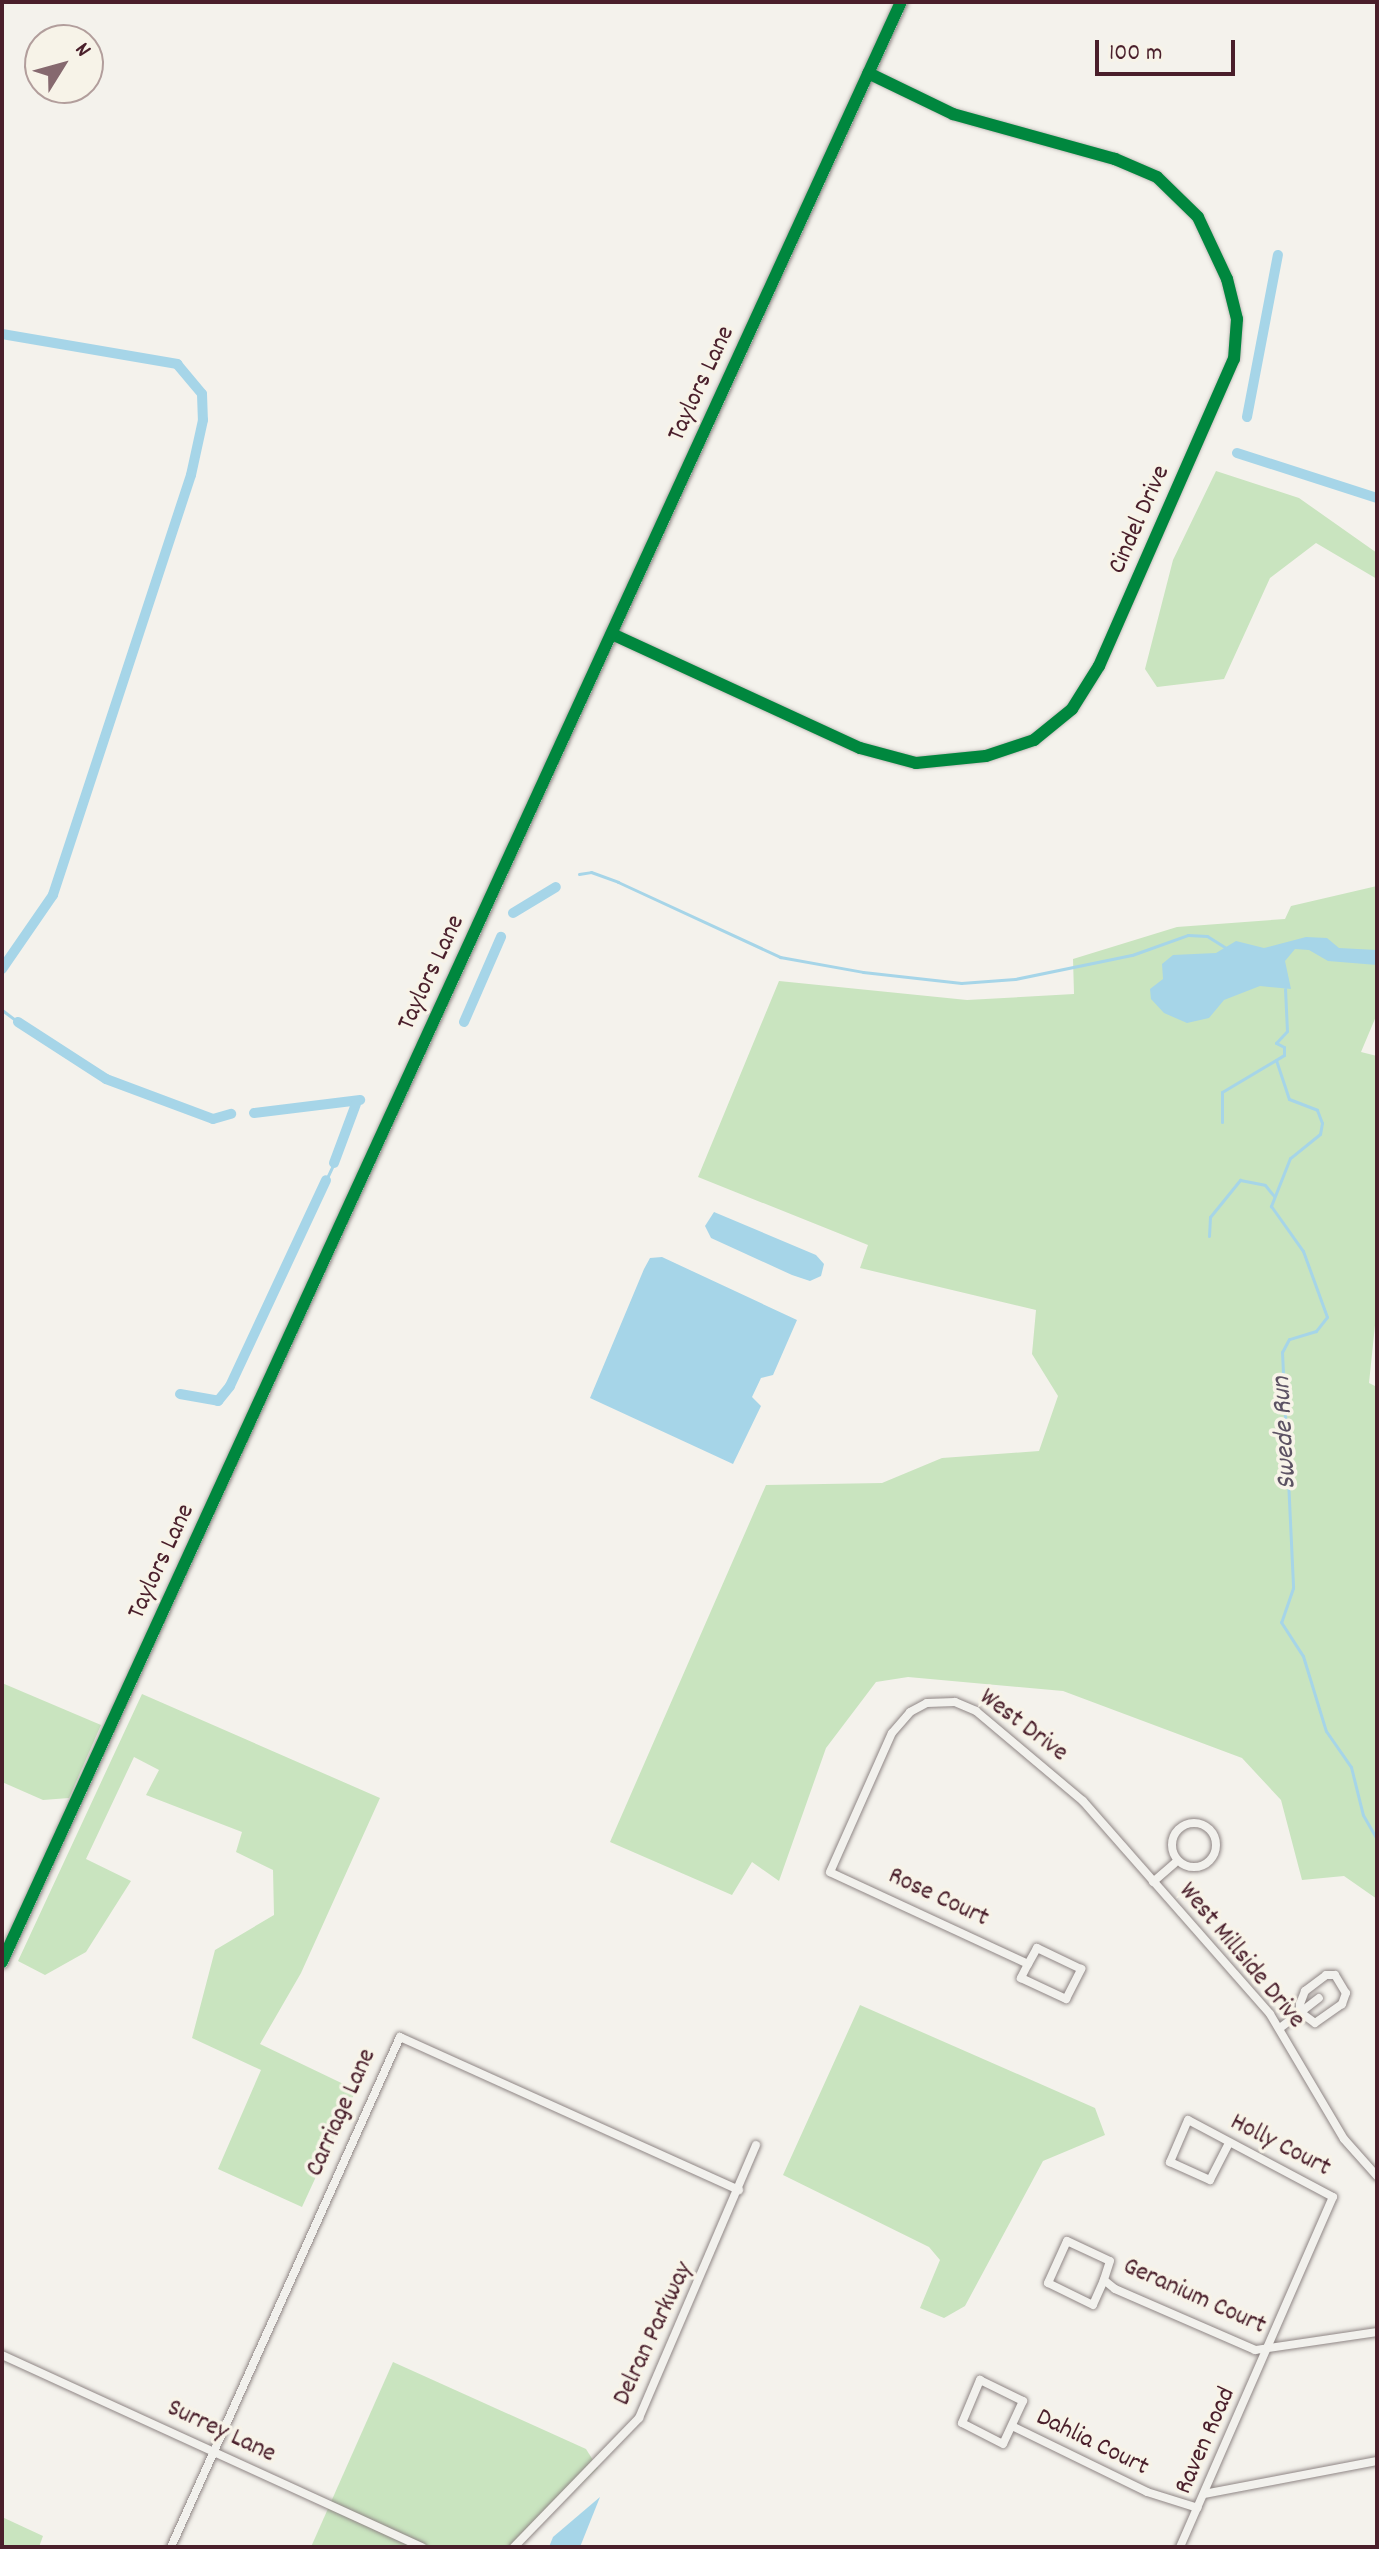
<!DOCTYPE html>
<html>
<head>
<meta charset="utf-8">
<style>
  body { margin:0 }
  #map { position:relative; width:1379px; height:2549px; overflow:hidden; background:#f4f2ec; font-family:Dekko,sans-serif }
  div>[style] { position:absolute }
  .green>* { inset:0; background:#c9e4bf }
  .water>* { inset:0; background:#a6d5e8 }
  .stream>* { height:3px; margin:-1.5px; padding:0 1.5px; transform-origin:1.5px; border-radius:1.5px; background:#a6d5e8 }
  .canal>* { height:10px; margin:-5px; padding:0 5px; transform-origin:5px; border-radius:5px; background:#a6d5e8 }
  .roads { filter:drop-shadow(0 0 2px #8f8685) drop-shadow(0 0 2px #8f8685) }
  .street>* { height:8px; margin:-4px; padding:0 4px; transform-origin:4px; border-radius:4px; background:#f2f1ed }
  .street>.ring { margin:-4px; padding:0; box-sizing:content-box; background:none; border:8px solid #f2f1ed; border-radius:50% }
  .secondary>* { height:11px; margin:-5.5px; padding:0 5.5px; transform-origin:5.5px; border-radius:5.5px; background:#f2f1ed }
  .cycleway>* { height:12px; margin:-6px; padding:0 6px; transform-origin:6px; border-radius:6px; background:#00873e }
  span { translate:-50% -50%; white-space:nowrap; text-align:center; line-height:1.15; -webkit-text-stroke:7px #f7f3e8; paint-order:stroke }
  .street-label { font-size:26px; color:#4a1f2b }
  .water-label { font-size:28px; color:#5c5263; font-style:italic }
  .frame { position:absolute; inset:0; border:4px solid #4a1f2b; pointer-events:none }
  .north { position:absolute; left:24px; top:24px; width:80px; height:80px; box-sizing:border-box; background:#f7f3e8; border:2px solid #b29e9c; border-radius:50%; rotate:53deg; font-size:22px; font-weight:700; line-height:32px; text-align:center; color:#4a1f2b }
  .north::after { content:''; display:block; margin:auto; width:28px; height:36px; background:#86696f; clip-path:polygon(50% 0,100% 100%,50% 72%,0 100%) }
  .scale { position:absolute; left:1095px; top:40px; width:140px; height:36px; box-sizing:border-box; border:4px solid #4a1f2b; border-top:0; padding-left:10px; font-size:24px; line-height:28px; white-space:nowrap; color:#4a1f2b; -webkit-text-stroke:6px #f7f3e8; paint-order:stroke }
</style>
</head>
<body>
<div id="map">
  <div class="green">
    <i style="clip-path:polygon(1216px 471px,1299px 498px,1377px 553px,1377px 579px,1316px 543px,1270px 578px,1224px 679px,1157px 687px,1145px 669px,1173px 560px)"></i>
    <i style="clip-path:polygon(1377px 886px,1377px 1014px,1361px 1052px,1377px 1056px,1377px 1306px,1369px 1383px,1377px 1387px,1377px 1899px,1344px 1876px,1302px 1880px,1281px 1800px,1242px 1758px,1063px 1691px,908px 1677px,876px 1682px,826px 1748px,779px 1881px,752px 1862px,732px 1895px,610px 1842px,766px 1485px,882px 1483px,942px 1458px,1039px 1451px,1058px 1396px,1032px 1354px,1036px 1310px,860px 1268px,868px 1245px,698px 1177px,779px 981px,967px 1000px,1074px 994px,1073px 959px,1177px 927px,1285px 919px,1291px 906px)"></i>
    <i style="clip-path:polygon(2px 1683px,101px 1725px,69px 1798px,43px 1800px,2px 1782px)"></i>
    <i style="clip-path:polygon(142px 1694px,380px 1798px,301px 1973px,260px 2044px,356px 2090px,302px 2207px,218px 2169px,261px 2070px,192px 2038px,215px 1950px,274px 1915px,273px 1870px,236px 1852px,242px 1832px,146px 1795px,159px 1770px,134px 1757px,86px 1859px,131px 1881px,86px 1952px,45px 1975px,18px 1961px)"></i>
    <i style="clip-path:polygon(860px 2005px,1095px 2108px,1105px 2135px,1043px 2161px,965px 2306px,944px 2318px,920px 2308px,940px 2260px,929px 2247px,783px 2175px)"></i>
    <i style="clip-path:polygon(393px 2362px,586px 2449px,598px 2468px,515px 2547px,311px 2547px)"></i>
    <i style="clip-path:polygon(2px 2517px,43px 2536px,39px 2547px,2px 2547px)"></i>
  </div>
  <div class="water">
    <i style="clip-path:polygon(1306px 937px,1327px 938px,1339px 948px,1377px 950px,1377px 965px,1328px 961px,1309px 950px,1295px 949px,1285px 961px,1291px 989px,1260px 986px,1224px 1000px,1209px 1018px,1187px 1023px,1164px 1013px,1151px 999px,1150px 989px,1163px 979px,1162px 964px,1173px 955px,1216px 953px,1236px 941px,1264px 948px)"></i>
    <i style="clip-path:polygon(714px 1212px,816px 1255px,824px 1264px,821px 1276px,810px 1281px,792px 1275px,711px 1238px,705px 1226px)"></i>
    <i style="clip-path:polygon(662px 1257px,797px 1320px,773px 1375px,761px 1378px,752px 1397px,761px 1406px,733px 1464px,590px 1398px,644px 1269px,650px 1258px)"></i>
    <i style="clip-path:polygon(600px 2497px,580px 2547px,549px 2547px,553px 2537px)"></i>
  </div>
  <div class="stream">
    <i style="left:579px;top:874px;width:12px;rotate:-9deg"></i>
    <i style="left:591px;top:872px;width:29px;rotate:20deg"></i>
    <i style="left:618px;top:882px;width:179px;rotate:24.8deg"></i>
    <i style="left:780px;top:957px;width:84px;rotate:10.2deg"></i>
    <i style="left:863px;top:972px;width:99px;rotate:6.4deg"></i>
    <i style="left:961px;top:983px;width:54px;rotate:-4.2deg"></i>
    <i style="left:1015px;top:979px;width:119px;rotate:-11.6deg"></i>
    <i style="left:1132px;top:955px;width:59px;rotate:-19.7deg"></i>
    <i style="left:1188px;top:935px;width:19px;rotate:3deg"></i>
    <i style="left:1207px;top:936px;width:22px;rotate:32deg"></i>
    <i style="left:2px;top:1010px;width:20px;rotate:37deg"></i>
    <i style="left:1276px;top:1060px;width:41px;rotate:71.6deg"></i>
    <i style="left:1289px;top:1099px;width:30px;rotate:21deg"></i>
    <i style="left:1317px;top:1110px;width:14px;rotate:69deg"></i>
    <i style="left:1322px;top:1123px;width:11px;rotate:100deg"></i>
    <i style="left:1320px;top:1134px;width:38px;rotate:141deg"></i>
    <i style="left:1290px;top:1158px;width:52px;rotate:111.6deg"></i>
    <i style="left:1271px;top:1206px;width:55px;rotate:54.6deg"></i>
    <i style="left:1303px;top:1251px;width:70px;rotate:70deg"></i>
    <i style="left:1327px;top:1317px;width:18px;rotate:128deg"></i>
    <i style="left:1316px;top:1331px;width:28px;rotate:163deg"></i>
    <i style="left:1289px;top:1339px;width:15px;rotate:118deg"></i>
    <i style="left:1282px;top:1352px;width:236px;rotate:87.3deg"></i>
    <i style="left:1293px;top:1588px;width:36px;rotate:109deg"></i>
    <i style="left:1281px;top:1622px;width:40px;rotate:57.1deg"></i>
    <i style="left:1303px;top:1656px;width:78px;rotate:73deg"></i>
    <i style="left:1326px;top:1731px;width:44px;rotate:55.2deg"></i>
    <i style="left:1351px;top:1767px;width:49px;rotate:76deg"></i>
    <i style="left:1363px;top:1815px;width:28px;rotate:60deg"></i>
    <i style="left:1222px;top:1122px;width:30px;rotate:-90deg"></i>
    <i style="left:1222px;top:1092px;width:72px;rotate:-30.8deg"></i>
    <i style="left:1284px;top:1055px;width:8px;rotate:-90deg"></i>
    <i style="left:1284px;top:1047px;width:9px;rotate:-153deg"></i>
    <i style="left:1276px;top:1043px;width:16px;rotate:-47deg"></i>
    <i style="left:1287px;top:1031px;width:42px;rotate:-92.7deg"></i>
    <i style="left:326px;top:1180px;width:19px;rotate:-65deg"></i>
    <i style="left:1209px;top:1236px;width:19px;rotate:-87deg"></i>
    <i style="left:1210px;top:1217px;width:48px;rotate:-51deg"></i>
    <i style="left:1240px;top:1180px;width:25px;rotate:11deg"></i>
    <i style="left:1265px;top:1185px;width:14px;rotate:51deg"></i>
  </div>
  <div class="canal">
    <i style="left:2px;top:334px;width:178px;rotate:9.7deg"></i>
    <i style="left:177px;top:364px;width:39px;rotate:50deg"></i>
    <i style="left:202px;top:394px;width:26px;rotate:88deg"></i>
    <i style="left:203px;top:420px;width:56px;rotate:102.3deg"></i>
    <i style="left:191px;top:475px;width:442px;rotate:108.2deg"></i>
    <i style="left:53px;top:895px;width:90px;rotate:124.6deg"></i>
    <i style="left:1247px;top:417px;width:165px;rotate:-79.2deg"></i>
    <i style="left:1237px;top:453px;width:147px;rotate:17.8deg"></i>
    <i style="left:513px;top:913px;width:50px;rotate:-31.2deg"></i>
    <i style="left:18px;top:1022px;width:105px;rotate:32.9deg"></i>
    <i style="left:106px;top:1079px;width:114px;rotate:20.5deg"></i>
    <i style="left:213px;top:1119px;width:19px;rotate:-16deg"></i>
    <i style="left:464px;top:1022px;width:93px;rotate:-66.5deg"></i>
    <i style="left:254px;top:1113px;width:107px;rotate:-7deg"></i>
    <i style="left:334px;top:1163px;width:63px;rotate:-69.6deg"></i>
    <i style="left:180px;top:1394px;width:39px;rotate:10deg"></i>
    <i style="left:218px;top:1401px;width:19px;rotate:-51deg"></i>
    <i style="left:230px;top:1386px;width:227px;rotate:-65deg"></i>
  </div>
  <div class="roads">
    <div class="street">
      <i style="left:612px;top:634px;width:273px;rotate:24.7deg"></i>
      <i style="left:860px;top:748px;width:58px;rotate:15deg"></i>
      <i style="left:916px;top:763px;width:70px;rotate:-5.7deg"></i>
      <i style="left:986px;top:756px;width:51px;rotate:-18.4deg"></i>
      <i style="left:1034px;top:740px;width:49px;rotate:-39.2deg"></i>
      <i style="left:1072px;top:709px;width:51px;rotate:-57.9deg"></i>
      <i style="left:1099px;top:666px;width:335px;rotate:-66.3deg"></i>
      <i style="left:1234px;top:359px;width:40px;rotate:-85.7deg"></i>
      <i style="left:1237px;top:319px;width:41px;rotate:-104deg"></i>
      <i style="left:1227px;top:279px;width:68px;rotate:-115.1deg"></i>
      <i style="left:1198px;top:217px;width:57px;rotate:-135.7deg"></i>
      <i style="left:1157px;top:177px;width:46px;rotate:-156.8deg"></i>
      <i style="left:1115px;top:159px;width:168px;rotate:-164.5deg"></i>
      <i style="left:953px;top:114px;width:94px;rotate:-154.2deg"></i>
      <i class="ring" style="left:1172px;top:1823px;width:36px;height:36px"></i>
      <i style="left:1153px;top:1882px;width:29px;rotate:-41deg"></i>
      <i style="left:1028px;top:1964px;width:16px;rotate:117deg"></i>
      <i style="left:1021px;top:1978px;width:50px;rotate:25deg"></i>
      <i style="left:1066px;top:1999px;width:34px;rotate:-63deg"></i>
      <i style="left:1081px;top:1969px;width:49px;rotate:-154.5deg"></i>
      <i style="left:1037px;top:1948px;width:18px;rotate:119deg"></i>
      <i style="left:1028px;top:1964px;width:218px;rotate:-155.1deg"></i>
      <i style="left:830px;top:1872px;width:152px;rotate:-66deg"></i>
      <i style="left:892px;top:1733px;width:28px;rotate:-49deg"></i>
      <i style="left:910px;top:1712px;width:19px;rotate:-28deg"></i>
      <i style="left:927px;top:1703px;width:28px;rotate:-2deg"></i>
      <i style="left:955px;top:1702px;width:23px;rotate:23deg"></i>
      <i style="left:976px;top:1711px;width:140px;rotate:40.1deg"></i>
      <i style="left:1083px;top:1801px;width:283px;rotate:48.7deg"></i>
      <i style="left:1270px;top:2014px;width:145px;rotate:59.4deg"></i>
      <i style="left:1344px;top:2139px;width:50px;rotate:48.3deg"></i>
      <i style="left:1326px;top:1975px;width:9px"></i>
      <i style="left:1335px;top:1975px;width:21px;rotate:59deg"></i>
      <i style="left:1346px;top:1993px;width:12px;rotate:110deg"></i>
      <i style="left:1342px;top:2004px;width:33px;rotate:145deg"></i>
      <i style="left:1315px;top:2023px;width:19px;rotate:-144deg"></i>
      <i style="left:1300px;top:2012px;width:8px;rotate:-90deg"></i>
      <i style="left:1300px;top:2004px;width:14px;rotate:-69deg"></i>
      <i style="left:1305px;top:1991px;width:26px;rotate:-37deg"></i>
      <i style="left:1280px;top:2028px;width:49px;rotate:-37.6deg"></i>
      <i style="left:1104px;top:2280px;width:27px;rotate:114deg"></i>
      <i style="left:1093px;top:2305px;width:50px;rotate:-153.9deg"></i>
      <i style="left:1048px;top:2283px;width:46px;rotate:-65.7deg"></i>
      <i style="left:1067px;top:2241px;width:47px;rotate:24.9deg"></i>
      <i style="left:1110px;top:2261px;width:20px;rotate:108deg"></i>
      <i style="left:1104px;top:2280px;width:14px;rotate:39deg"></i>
      <i style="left:1115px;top:2289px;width:153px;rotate:23.5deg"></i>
      <i style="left:1255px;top:2350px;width:123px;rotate:-8.4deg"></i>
      <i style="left:2px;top:2355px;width:462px;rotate:24.6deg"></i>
      <i style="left:980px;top:2380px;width:48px;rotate:26deg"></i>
      <i style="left:1023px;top:2401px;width:47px;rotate:114.9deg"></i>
      <i style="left:1003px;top:2444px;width:46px;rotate:-152.9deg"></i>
      <i style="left:962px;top:2423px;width:47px;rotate:-67.3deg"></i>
      <i style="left:1014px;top:2427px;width:148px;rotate:26deg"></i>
      <i style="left:1147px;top:2492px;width:53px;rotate:17.4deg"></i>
      <i style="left:1204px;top:2494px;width:176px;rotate:-10.8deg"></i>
      <i style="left:171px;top:2547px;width:559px;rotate:-65.82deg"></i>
      <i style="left:400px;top:2037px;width:372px;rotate:24.3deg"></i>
      <i style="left:514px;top:2547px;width:180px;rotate:-45.9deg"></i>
      <i style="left:639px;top:2418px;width:297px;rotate:-66.8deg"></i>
      <i style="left:1180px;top:2547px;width:382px;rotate:-66.4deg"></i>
      <i style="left:1333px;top:2197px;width:164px;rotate:-152deg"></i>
      <i style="left:1188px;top:2120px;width:46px;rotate:113.2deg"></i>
      <i style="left:1170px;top:2162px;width:44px;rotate:24.2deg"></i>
      <i style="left:1210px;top:2180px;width:42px;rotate:-62.8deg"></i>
    </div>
    <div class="secondary">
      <i style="left:2px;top:1962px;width:2156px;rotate:-65.36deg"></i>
    </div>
  </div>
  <div class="cycleway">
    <i style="left:612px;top:634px;width:273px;rotate:24.7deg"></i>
    <i style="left:860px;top:748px;width:58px;rotate:15deg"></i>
    <i style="left:916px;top:763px;width:70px;rotate:-5.7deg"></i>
    <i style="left:986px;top:756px;width:51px;rotate:-18.4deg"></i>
    <i style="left:1034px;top:740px;width:49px;rotate:-39.2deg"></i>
    <i style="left:1072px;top:709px;width:51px;rotate:-57.9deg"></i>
    <i style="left:1099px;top:666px;width:335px;rotate:-66.3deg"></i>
    <i style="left:1234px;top:359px;width:40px;rotate:-85.7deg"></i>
    <i style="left:1237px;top:319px;width:41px;rotate:-104deg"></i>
    <i style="left:1227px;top:279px;width:68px;rotate:-115.1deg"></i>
    <i style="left:1198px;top:217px;width:57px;rotate:-135.7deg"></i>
    <i style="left:1157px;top:177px;width:46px;rotate:-156.8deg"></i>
    <i style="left:1115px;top:159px;width:168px;rotate:-164.5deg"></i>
    <i style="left:953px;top:114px;width:94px;rotate:-154.2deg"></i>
    <i style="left:2px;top:1962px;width:2156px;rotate:-65.36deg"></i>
  </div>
  <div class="street-label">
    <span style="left:702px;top:384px;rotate:-65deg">Taylors Lane</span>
    <span style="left:1140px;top:520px;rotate:-66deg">Cindel Drive</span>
    <span style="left:432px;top:973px;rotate:-65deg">Taylors Lane</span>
    <span style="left:162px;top:1562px;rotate:-65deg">Taylors Lane</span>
    <span style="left:1023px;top:1726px;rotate:37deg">West Drive</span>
    <span style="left:938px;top:1898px;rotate:25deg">Rose Court</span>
    <span style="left:1241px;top:1956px;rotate:50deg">West Millside Drive</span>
    <span style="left:342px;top:2113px;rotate:-66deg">Carriage Lane</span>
    <span style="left:1280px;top:2146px;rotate:27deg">Holly Court</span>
    <span style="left:1194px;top:2297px;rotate:24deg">Geranium Court</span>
    <span style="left:654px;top:2334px;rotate:-65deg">Delran Parkway</span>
    <span style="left:221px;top:2432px;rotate:25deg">Surrey Lane</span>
    <span style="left:1206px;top:2441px;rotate:-66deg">Raven Road</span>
    <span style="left:1092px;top:2443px;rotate:26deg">Dahlia Court</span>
  </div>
  <div class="water-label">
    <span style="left:1286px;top:1433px;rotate:-93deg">Swede Run</span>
  </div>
  <div class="frame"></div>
  <div class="north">N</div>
  <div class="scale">100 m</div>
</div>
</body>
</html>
